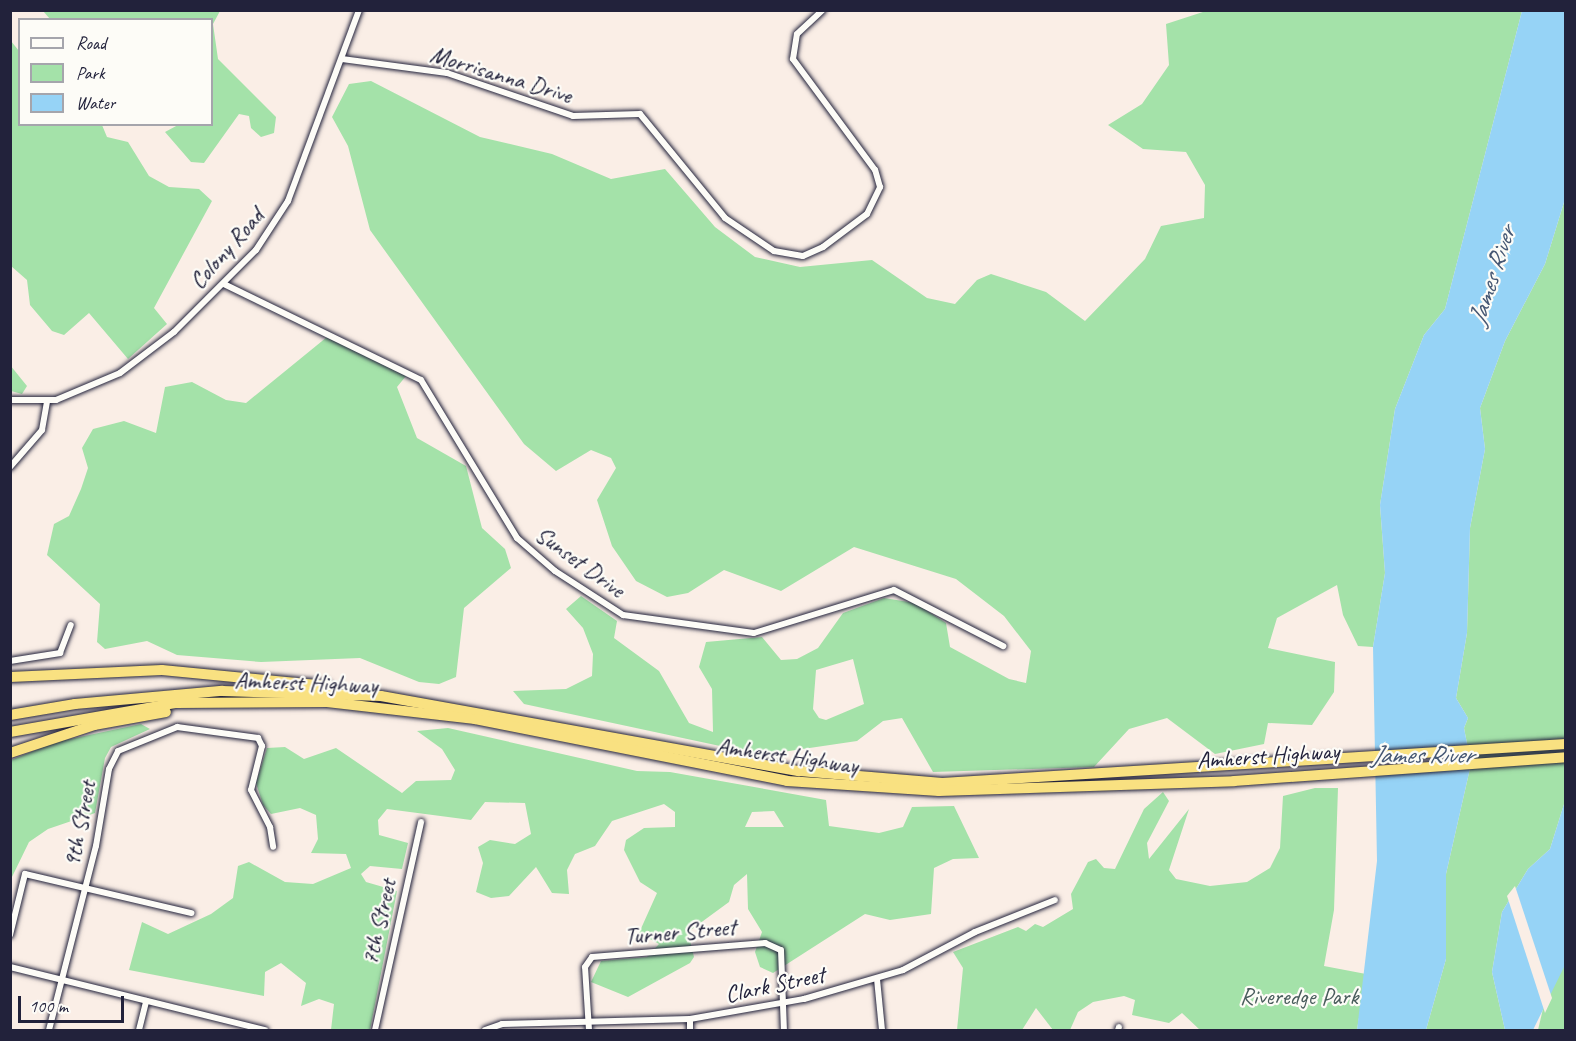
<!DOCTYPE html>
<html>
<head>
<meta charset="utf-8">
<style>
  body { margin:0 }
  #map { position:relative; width:1576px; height:1041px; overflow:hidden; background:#faeee6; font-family:Caveat,sans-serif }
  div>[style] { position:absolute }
  .green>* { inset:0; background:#a4e2a9 }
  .water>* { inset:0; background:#96d3f6 }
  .pier>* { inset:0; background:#faeee6 }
  .roads { filter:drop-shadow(0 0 2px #22223b) drop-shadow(0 0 2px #22223b) }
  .street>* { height:6px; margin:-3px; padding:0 3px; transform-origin:3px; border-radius:3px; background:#fdfcf7 }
  .highway>* { height:10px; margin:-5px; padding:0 5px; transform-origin:5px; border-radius:5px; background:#f9e181 }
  span { translate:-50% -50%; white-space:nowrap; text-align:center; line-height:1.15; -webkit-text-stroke:4.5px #fdfcf7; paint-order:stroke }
  .street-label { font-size:24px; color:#22223b }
  .park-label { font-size:24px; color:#495c5c }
  .water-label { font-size:26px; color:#455773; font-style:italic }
  .frame { position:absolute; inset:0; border:12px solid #22223b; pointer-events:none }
  .legend { position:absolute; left:18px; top:18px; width:195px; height:108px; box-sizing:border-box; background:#fdfcf7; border:2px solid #a5a5ac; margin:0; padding:8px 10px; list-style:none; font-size:18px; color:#22223b }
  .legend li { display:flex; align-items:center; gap:12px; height:30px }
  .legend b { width:30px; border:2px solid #a5a5ac }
  .scale { position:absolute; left:18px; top:996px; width:106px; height:27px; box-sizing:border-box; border:3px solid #22223b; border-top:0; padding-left:8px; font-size:18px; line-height:21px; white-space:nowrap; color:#22223b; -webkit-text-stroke:4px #fdfcf7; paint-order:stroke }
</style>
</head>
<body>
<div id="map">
  <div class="green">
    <i style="clip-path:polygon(evenodd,1209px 10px,1522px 11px,1445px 309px,1424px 335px,1395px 409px,1380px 505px,1385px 573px,1373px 647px,1358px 646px,1343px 615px,1337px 585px,1277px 618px,1268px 648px,1335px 662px,1334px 692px,1312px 725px,1268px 723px,1264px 744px,1215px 754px,1167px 718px,1129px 729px,1094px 767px,933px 772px,902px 718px,883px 721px,857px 741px,762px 755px,524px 704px,513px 691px,566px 689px,592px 676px,593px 654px,583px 628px,566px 609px,581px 596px,617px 621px,614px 638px,659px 671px,689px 723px,713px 732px,712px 689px,699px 667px,706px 642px,762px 637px,781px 660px,797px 659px,818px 648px,843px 613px,884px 598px,915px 603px,946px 623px,950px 647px,1009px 679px,1026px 683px,1031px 651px,1004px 616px,956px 579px,854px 547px,781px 591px,724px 570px,688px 593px,667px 597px,636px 581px,612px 546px,597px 500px,616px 468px,611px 458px,591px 450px,556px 471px,524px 444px,370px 230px,348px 146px,332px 117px,349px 84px,371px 81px,480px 137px,552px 154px,611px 179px,665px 169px,715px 227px,755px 257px,800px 267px,872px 260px,927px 298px,955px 304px,977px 280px,991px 274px,1046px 292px,1085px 321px,1145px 259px,1161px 226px,1204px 218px,1205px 185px,1186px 152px,1143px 149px,1108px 125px,1142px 104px,1169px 65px,1166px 24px,1209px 10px,853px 659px,864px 704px,826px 720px,819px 718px,813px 709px,816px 670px,853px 659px)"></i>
    <i style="clip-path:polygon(43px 11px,220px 11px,213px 24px,218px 59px,276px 117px,274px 133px,261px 137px,251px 128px,249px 116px,239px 114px,204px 163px,191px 162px,165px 132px,178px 125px,212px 124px,212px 20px,50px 19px)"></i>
    <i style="clip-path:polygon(11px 41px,19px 51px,20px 124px,102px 125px,107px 137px,128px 142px,149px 176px,169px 187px,199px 189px,212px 201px,154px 308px,167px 324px,128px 359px,89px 313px,64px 335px,52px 331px,30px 305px,27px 280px,11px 266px)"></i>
    <i style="clip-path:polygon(1565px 199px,1565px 801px,1550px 849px,1528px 869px,1502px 912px,1492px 972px,1505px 1030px,1426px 1030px,1446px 959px,1446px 874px,1471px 764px,1464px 728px,1468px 718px,1456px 698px,1467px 633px,1470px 528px,1485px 449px,1480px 408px,1505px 341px,1545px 264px)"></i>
    <i style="clip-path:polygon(327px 337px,406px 376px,397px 387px,417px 438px,466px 466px,482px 528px,505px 549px,511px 568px,464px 608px,456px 677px,439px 684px,419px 682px,360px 658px,261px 662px,177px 655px,147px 641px,105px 649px,97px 642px,100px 604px,47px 555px,54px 524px,69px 516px,81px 489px,88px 468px,82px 448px,93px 429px,124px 421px,156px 433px,165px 387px,192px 382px,226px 400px,246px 403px)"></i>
    <i style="clip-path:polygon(10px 365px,27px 386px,22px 394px,11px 391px)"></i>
    <i style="clip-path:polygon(141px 724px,150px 729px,111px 747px,105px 758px,95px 813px,48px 829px,29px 842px,11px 879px,11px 760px,56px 742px)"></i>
    <i style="clip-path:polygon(evenodd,448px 728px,637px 771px,670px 772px,826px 800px,829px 826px,879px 833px,903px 827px,912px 807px,954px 806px,979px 858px,953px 859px,934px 868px,931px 914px,890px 920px,865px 914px,773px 973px,760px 967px,755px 952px,762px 932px,748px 909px,747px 874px,734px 885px,729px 902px,688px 932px,694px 957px,690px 963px,628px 997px,591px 982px,601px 961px,647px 957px,659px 944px,639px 933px,657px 893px,640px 882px,624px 850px,626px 840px,644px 828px,675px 827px,675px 812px,664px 804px,612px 821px,595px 846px,575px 854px,567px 870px,569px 894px,552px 893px,536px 867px,509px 896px,491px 898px,476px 892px,483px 863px,478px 847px,490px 840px,515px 844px,531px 834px,525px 803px,485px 802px,471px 820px,387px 809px,378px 820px,379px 835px,408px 843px,402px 869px,370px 866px,361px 874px,366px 882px,397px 891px,370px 1030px,331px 1030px,334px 1004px,319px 999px,301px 1006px,306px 983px,281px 963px,265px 972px,264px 996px,129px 970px,142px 922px,168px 934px,211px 914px,233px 898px,238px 866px,249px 862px,285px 882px,313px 884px,351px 868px,346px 854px,311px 853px,318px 839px,316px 815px,300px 808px,271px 814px,263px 805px,256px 783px,267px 748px,285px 747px,304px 759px,336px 748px,402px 793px,416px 781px,451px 780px,455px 770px,442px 749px,417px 731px,448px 728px,774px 811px,784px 827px,745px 827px,752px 812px,774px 811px)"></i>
    <i style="clip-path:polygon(1315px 788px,1338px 788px,1334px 910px,1324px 966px,1366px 974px,1357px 1030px,1200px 1030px,1182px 1013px,1169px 1023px,1132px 1015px,1135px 1000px,1124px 996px,1093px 1002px,1078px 1012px,1070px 1030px,1053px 1030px,1036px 1008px,1022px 1030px,957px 1030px,963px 968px,953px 952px,1018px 927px,1026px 931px,1035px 924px,1043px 927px,1073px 909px,1071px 894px,1088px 862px,1096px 859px,1104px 868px,1115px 869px,1144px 809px,1163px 792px,1169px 801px,1147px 843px,1149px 859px,1189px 809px,1169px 870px,1176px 879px,1210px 886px,1247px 882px,1270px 868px,1280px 848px,1283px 796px)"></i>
    <i style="clip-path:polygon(1565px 938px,1565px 1030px,1538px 1030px,1554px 962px)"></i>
  </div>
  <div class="water">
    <i style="clip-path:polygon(1522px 11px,1565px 11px,1565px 199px,1545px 264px,1505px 341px,1480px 408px,1485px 449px,1470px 528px,1467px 633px,1456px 698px,1468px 718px,1464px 728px,1471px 764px,1446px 874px,1446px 959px,1426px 1030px,1357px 1030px,1377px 861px,1373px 647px,1385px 573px,1380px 505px,1395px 409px,1424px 335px,1445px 309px)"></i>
    <i style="clip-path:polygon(1565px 801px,1565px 965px,1533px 1030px,1505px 1030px,1492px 972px,1502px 912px,1528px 869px,1550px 849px)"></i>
  </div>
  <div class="pier">
    <i style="clip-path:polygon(1473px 748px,1474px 764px,1372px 775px,1372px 755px)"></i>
    <i style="clip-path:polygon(1515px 886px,1552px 998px,1545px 1013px,1507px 896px)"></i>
  </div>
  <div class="roads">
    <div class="street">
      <i style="left:342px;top:59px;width:106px;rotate:7.6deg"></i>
      <i style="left:447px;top:73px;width:133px;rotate:18.8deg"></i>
      <i style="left:573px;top:116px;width:67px;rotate:-1.7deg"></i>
      <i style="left:640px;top:114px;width:134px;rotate:50.7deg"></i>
      <i style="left:725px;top:218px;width:59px;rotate:34deg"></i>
      <i style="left:774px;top:251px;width:29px;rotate:10deg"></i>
      <i style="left:803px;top:256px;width:22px;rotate:-24deg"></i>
      <i style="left:823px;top:247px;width:55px;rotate:-36.9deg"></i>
      <i style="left:867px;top:214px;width:30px;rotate:-64deg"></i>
      <i style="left:880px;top:187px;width:18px;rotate:-106deg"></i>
      <i style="left:875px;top:170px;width:138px;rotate:-126.5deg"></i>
      <i style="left:793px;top:59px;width:25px;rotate:-81deg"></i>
      <i style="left:797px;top:34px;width:35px;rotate:-43deg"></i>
      <i style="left:224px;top:284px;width:219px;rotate:26deg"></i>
      <i style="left:421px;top:380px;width:185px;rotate:58.7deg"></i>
      <i style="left:517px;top:538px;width:50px;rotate:41deg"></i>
      <i style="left:555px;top:571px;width:81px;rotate:32.9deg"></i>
      <i style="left:623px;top:615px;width:132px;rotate:7.8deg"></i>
      <i style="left:754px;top:633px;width:146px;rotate:-17.1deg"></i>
      <i style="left:894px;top:590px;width:123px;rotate:27.2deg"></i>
      <i style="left:10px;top:400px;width:46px"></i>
      <i style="left:56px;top:400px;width:69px;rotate:-22.9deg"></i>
      <i style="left:120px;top:373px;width:68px;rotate:-37.2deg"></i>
      <i style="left:174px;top:332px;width:116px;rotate:-45deg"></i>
      <i style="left:256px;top:250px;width:59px;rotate:-56.9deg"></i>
      <i style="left:288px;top:201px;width:204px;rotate:-69.6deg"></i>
      <i style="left:10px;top:467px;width:49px;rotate:-49.1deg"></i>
      <i style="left:42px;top:430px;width:28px;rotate:-80deg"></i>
      <i style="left:10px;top:661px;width:51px;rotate:-9.1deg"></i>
      <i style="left:60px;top:653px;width:30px;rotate:-69deg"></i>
      <i style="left:10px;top:935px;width:63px;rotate:-76.2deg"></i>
      <i style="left:25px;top:874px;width:171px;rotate:13.2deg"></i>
      <i style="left:10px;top:967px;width:263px;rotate:13.9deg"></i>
      <i style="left:877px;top:979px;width:51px;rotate:84.4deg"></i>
      <i style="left:690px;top:1019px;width:11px;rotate:90deg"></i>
      <i style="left:49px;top:1030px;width:190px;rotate:-75.7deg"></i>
      <i style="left:96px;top:846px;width:78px;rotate:-80.4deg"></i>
      <i style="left:109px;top:769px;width:20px;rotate:-63deg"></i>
      <i style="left:118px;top:751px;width:64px;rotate:-22.1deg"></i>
      <i style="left:177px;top:727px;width:82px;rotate:7.7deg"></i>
      <i style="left:258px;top:738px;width:9px;rotate:63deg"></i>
      <i style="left:262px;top:746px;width:45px;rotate:104deg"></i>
      <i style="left:251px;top:790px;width:42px;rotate:62.8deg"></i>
      <i style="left:270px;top:827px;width:20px;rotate:81deg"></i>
      <i style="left:139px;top:1030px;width:30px;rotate:-76deg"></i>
      <i style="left:375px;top:1030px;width:213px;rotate:-77.5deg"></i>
      <i style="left:485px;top:1030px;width:18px;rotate:-19deg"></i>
      <i style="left:502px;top:1024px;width:188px;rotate:-1.5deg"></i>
      <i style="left:690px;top:1019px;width:116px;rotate:-10deg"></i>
      <i style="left:804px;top:999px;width:103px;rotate:-16.3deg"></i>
      <i style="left:903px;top:970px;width:81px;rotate:-27.8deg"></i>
      <i style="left:975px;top:932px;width:86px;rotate:-21.8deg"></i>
      <i style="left:589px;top:1030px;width:63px;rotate:-93.6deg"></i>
      <i style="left:585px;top:967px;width:12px;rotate:-55deg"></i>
      <i style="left:592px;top:957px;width:174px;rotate:-4.6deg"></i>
      <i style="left:765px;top:943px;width:17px;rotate:24deg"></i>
      <i style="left:781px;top:950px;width:80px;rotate:87.9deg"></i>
      <i style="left:1118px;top:1030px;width:3px;rotate:-72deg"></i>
    </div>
    <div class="highway">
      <i style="left:10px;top:677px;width:152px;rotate:-2.6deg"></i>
      <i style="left:162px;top:670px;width:166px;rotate:5.5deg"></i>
      <i style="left:10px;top:715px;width:66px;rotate:-9.6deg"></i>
      <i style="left:75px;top:704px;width:148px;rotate:-5.1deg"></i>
      <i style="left:222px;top:691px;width:159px;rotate:1.8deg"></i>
      <i style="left:381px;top:696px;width:425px;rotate:10.2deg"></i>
      <i style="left:799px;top:771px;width:144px;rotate:4.8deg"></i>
      <i style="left:942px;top:783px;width:625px;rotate:-3.58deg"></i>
      <i style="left:10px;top:732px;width:169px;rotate:-9.9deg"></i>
      <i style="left:176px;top:703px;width:151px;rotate:-0.4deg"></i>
      <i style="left:327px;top:702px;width:149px;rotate:6.6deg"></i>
      <i style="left:475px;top:719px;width:318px;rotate:11.2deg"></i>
      <i style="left:787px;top:781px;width:152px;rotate:3.8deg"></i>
      <i style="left:939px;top:791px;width:295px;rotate:-1.9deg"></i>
      <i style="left:1234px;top:781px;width:333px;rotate:-4.1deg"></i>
      <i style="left:10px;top:753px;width:89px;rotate:-18.4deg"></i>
      <i style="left:94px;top:725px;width:73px;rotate:-10.2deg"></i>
    </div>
  </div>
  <div class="street-label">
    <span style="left:501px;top:75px;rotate:17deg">Morrisanna Drive</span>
    <span style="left:227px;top:249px;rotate:-48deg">Colony Road</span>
    <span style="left:580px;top:562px;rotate:36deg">Sunset Drive</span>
    <span style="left:306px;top:683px;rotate:2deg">Amherst Highway</span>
    <span style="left:787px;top:756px;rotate:8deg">Amherst Highway</span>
    <span style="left:1268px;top:756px;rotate:-4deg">Amherst Highway</span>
    <span style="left:80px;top:824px;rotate:-79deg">9th Street</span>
    <span style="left:379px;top:922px;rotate:-77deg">7th Street</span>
    <span style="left:680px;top:932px;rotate:-5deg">Turner Street</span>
    <span style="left:775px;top:985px;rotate:-12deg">Clark Street</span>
  </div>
  <div class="park-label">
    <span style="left:1299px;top:997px">Riveredge Park</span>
  </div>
  <div class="water-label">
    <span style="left:1492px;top:276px;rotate:-72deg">James River</span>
    <span style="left:1422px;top:755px">James River</span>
  </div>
  <div class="frame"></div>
  <ul class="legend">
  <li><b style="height:8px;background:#fdfcf7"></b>Road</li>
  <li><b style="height:16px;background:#a4e2a9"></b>Park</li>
  <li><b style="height:16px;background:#96d3f6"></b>Water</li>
  </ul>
  <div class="scale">100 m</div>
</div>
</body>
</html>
